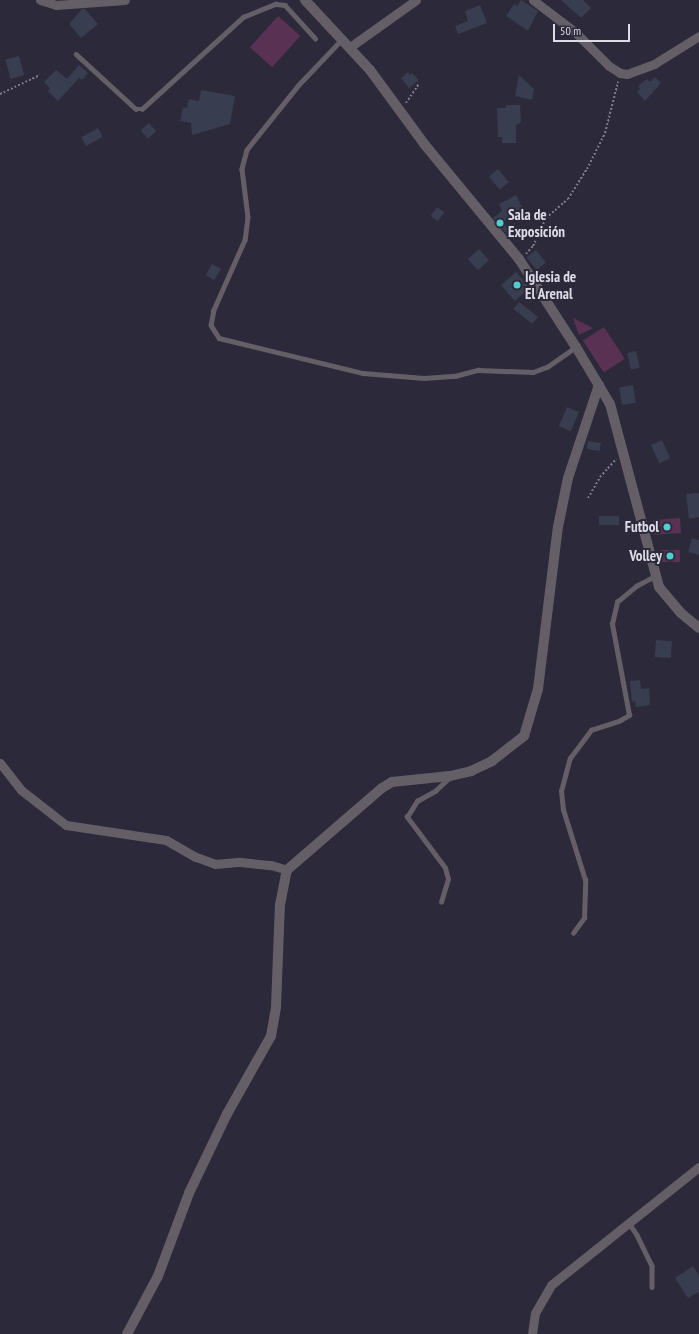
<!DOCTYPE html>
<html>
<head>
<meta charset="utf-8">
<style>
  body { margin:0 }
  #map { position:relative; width:699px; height:1334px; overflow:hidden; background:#2c293a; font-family:"PT Sans Narrow",sans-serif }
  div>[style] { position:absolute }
  .green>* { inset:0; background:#593253; transform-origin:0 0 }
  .building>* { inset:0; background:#383d4f; transform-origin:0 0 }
  .path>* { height:2px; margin-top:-1px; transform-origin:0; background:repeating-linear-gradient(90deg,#7e7b89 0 2px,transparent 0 4px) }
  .service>* { height:4.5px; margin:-2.25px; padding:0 2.25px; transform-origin:2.25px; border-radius:2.25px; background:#645f67 }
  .minor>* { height:9px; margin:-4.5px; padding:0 4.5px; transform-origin:4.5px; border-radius:4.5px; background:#645f67 }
  .tertiary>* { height:10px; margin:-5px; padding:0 5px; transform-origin:5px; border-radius:5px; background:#645f67 }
  .dots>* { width:11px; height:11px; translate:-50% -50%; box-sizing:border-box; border:2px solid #2c293a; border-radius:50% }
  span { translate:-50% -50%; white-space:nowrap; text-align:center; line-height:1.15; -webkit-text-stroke:4px #2c293a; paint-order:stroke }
  .poi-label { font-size:15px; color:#dddbe6; font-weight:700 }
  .left { translate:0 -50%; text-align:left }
  .right { translate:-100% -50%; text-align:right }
  .scale { position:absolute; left:553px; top:24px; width:77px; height:18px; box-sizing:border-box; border:2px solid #dddbe6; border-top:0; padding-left:5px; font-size:12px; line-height:14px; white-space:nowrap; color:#dddbe6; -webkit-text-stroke:3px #2c293a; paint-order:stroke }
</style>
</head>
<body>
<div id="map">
  <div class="green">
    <i style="left:278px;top:16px;width:30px;height:42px;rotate:42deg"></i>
    <i style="clip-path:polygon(573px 318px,593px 328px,579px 335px)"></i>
    <i style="left:604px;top:327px;width:38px;height:25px;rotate:57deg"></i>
    <i style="left:680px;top:518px;width:15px;height:27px;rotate:86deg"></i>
    <i style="left:680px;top:550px;width:12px;height:19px;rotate:90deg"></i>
  </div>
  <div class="building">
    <i style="clip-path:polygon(521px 0,538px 11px,528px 31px,506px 16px,514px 4px,517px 6px)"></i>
    <i style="clip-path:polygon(561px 0,583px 0,591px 8px,581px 18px)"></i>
    <i style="clip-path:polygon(480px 5px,487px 23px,458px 34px,455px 26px,468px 21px,465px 11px)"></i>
    <i style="clip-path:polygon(82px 9px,85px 9px,98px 24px,81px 38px,69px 24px)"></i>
    <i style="left:19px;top:56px;width:20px;height:14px;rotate:75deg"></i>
    <i style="clip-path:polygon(79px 65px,88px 73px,82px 80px,79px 78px,58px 101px,48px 91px,50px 88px,44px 82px,56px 70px,67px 79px)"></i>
    <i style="clip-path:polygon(408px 72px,410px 75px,412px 73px,419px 80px,409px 88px,401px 78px)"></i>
    <i style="clip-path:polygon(519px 75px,534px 89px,532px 100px,515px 96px)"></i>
    <i style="clip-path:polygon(655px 77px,661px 83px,645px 101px,637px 92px,640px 89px,638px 86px,647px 79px,650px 82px)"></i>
    <i style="clip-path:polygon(201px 90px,235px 96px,230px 124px,192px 135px,191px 123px,180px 121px,183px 107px,187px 108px,189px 99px,199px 101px)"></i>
    <i style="clip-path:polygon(506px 105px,520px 105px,521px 122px,516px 125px,516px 143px,502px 143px,502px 137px,498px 137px,497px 108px,506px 108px)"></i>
    <i style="left:149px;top:123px;width:11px;height:11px;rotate:49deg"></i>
    <i style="left:98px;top:128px;width:10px;height:19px;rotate:61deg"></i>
    <i style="left:498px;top:169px;width:17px;height:12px;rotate:50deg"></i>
    <i style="clip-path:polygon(516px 195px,524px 211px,503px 222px,513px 234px,509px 237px,493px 218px,502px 211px,499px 204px)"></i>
    <i style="left:437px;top:207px;width:9px;height:11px;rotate:36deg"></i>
    <i style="left:479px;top:249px;width:15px;height:15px;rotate:48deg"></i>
    <i style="left:536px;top:250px;width:16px;height:12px;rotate:52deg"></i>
    <i style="left:212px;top:264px;width:10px;height:13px;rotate:29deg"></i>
    <i style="left:516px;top:272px;width:21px;height:20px;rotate:49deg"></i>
    <i style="left:519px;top:302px;width:24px;height:9px;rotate:38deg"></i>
    <i style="left:636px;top:351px;width:17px;height:9px;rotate:77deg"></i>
    <i style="left:633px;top:385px;width:18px;height:14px;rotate:81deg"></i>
    <i style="left:567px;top:407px;width:13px;height:21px;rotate:23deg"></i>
    <i style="left:662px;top:440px;width:20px;height:12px;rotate:66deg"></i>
    <i style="left:588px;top:441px;width:13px;height:8px;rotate:9deg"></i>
    <i style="clip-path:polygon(699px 493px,699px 517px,689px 519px,686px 494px)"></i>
    <i style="left:599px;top:516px;width:20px;height:9px"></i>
    <i style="clip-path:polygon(692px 538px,699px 540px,699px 555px,688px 552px)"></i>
    <i style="left:656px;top:640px;width:16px;height:17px;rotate:4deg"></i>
    <i style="clip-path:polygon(640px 680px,641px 689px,649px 688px,650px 705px,636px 707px,635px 701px,632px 702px,630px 681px)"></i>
    <i style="clip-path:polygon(693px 1266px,699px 1275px,699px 1292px,688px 1298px,675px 1278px)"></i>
  </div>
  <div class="path">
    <i style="left:0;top:94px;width:44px;rotate:-25.4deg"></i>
    <i style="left:406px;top:103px;width:23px;rotate:-56deg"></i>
    <i style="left:526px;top:254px;width:11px;rotate:-49deg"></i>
    <i style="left:533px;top:246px;width:31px;rotate:-65deg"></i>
    <i style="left:546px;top:218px;width:29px;rotate:-41deg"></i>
    <i style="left:568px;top:199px;width:36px;rotate:-58deg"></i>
    <i style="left:587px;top:169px;width:40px;rotate:-63.4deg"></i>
    <i style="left:605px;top:133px;width:53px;rotate:-75.7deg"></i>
    <i style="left:588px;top:498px;width:24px;rotate:-60deg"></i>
    <i style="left:600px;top:477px;width:24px;rotate:-48deg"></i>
  </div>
  <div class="service">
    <i style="left:342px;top:40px;width:62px;rotate:133.7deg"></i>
    <i style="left:299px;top:85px;width:83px;rotate:128.7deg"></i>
    <i style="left:247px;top:150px;width:20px;rotate:105deg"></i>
    <i style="left:242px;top:169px;width:48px;rotate:82.9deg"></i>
    <i style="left:248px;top:217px;width:23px;rotate:97deg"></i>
    <i style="left:245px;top:240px;width:77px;rotate:113.9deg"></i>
    <i style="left:214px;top:310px;width:15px;rotate:101deg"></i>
    <i style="left:211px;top:325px;width:15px;rotate:58deg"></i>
    <i style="left:219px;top:338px;width:148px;rotate:13.7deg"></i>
    <i style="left:363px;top:373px;width:61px;rotate:4.7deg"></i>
    <i style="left:424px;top:378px;width:31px;rotate:-4deg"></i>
    <i style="left:455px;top:376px;width:24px;rotate:-15deg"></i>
    <i style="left:478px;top:370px;width:55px;rotate:2.1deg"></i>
    <i style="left:533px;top:372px;width:15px;rotate:-20deg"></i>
    <i style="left:547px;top:367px;width:35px;rotate:-35deg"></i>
    <i style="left:76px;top:54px;width:81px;rotate:42.5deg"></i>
    <i style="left:136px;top:109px;width:6px"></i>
    <i style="left:142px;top:109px;width:137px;rotate:-42.3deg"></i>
    <i style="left:243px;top:17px;width:35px;rotate:-22deg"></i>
    <i style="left:276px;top:4px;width:9px;rotate:6deg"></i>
    <i style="left:285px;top:5px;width:45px;rotate:47.7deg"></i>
    <i style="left:441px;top:902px;width:24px;rotate:-73deg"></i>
    <i style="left:448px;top:879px;width:11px;rotate:-105deg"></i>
    <i style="left:445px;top:868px;width:64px;rotate:-126.7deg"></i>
    <i style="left:407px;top:817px;width:19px;rotate:-58deg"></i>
    <i style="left:417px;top:801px;width:21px;rotate:-29deg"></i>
    <i style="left:435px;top:791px;width:19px;rotate:-43deg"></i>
    <i style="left:573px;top:933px;width:19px;rotate:-54deg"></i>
    <i style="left:584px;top:918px;width:38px;rotate:-88deg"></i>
    <i style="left:585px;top:880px;width:73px;rotate:-107.4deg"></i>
    <i style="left:563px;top:810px;width:19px;rotate:-96deg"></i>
    <i style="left:561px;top:791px;width:34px;rotate:-75deg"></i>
    <i style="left:570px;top:758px;width:35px;rotate:-53deg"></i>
    <i style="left:591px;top:730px;width:29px;rotate:-18deg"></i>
    <i style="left:619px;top:721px;width:12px;rotate:-31deg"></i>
    <i style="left:629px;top:715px;width:93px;rotate:-100.6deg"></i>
    <i style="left:612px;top:624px;width:23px;rotate:-77deg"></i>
    <i style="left:617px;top:602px;width:25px;rotate:-40deg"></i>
    <i style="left:636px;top:586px;width:21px;rotate:-28deg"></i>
    <i style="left:629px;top:1223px;width:14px;rotate:56deg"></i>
    <i style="left:637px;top:1235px;width:34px;rotate:64deg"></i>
    <i style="left:652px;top:1266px;width:21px;rotate:90deg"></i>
  </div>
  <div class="minor">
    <i style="left:40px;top:0;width:17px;rotate:17deg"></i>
    <i style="left:56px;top:5px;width:69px;rotate:-4.1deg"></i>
    <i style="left:533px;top:0;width:53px;rotate:37.3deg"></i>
    <i style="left:575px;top:32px;width:48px;rotate:45deg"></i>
    <i style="left:609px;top:66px;width:13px;rotate:32deg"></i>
    <i style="left:620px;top:73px;width:7px;rotate:8deg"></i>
    <i style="left:627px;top:74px;width:29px;rotate:-20deg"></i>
    <i style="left:654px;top:64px;width:53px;rotate:-31.9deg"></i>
    <i style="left:350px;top:47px;width:81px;rotate:-35.5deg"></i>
    <i style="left:0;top:763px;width:34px;rotate:52deg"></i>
    <i style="left:21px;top:790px;width:57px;rotate:37.9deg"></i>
    <i style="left:66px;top:825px;width:101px;rotate:8.5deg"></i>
    <i style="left:166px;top:840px;width:34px;rotate:30deg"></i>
    <i style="left:196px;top:857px;width:20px;rotate:20deg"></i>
    <i style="left:215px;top:864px;width:25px;rotate:-5deg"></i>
    <i style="left:240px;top:862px;width:31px;rotate:6deg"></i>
    <i style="left:271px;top:865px;width:17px;rotate:17deg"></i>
    <i style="left:532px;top:1334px;width:21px;rotate:-82deg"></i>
    <i style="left:535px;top:1313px;width:32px;rotate:-60deg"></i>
    <i style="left:551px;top:1285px;width:189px;rotate:-38.6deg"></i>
  </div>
  <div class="tertiary">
    <i style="left:305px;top:0;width:96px;rotate:47.1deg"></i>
    <i style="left:370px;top:70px;width:93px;rotate:53.7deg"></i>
    <i style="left:425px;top:145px;width:148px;rotate:50.5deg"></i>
    <i style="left:519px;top:259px;width:105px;rotate:57.1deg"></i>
    <i style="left:576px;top:347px;width:66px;rotate:59.2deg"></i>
    <i style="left:610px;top:404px;width:189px;rotate:75deg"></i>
    <i style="left:659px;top:587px;width:34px;rotate:50deg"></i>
    <i style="left:681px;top:613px;width:23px;rotate:40deg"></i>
    <i style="left:127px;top:1334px;width:66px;rotate:-61.9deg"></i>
    <i style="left:158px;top:1276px;width:89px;rotate:-69.5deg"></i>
    <i style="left:189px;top:1193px;width:88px;rotate:-64.3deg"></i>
    <i style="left:227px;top:1114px;width:90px;rotate:-60.6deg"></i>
    <i style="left:271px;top:1036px;width:29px;rotate:-80deg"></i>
    <i style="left:276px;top:1007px;width:102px;rotate:-87.8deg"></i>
    <i style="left:280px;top:905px;width:36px;rotate:-79deg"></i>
    <i style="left:287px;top:870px;width:125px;rotate:-40.8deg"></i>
    <i style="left:382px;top:788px;width:12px;rotate:-31deg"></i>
    <i style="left:392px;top:782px;width:58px;rotate:-5.9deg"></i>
    <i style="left:450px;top:776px;width:22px;rotate:-13deg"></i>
    <i style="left:471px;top:771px;width:23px;rotate:-25deg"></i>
    <i style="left:492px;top:761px;width:41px;rotate:-38deg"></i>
    <i style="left:524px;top:736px;width:49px;rotate:-73.4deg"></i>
    <i style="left:538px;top:689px;width:163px;rotate:-83deg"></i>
    <i style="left:558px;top:527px;width:50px;rotate:-78.5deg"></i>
    <i style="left:568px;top:478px;width:98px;rotate:-71.6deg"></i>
  </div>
  <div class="dots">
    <i style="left:500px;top:223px;background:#52cdcd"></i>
    <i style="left:517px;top:285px;background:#52cdcd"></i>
    <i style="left:667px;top:527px;background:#52cdcd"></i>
    <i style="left:670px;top:556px;background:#52cdcd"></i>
  </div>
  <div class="poi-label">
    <span class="left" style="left:508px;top:223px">Sala de<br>Exposición</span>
    <span class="left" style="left:525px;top:285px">Iglesia de<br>El Arenal</span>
    <span class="right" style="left:659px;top:527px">Futbol</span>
    <span class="right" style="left:662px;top:556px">Volley</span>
  </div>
  <div class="scale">50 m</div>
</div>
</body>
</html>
